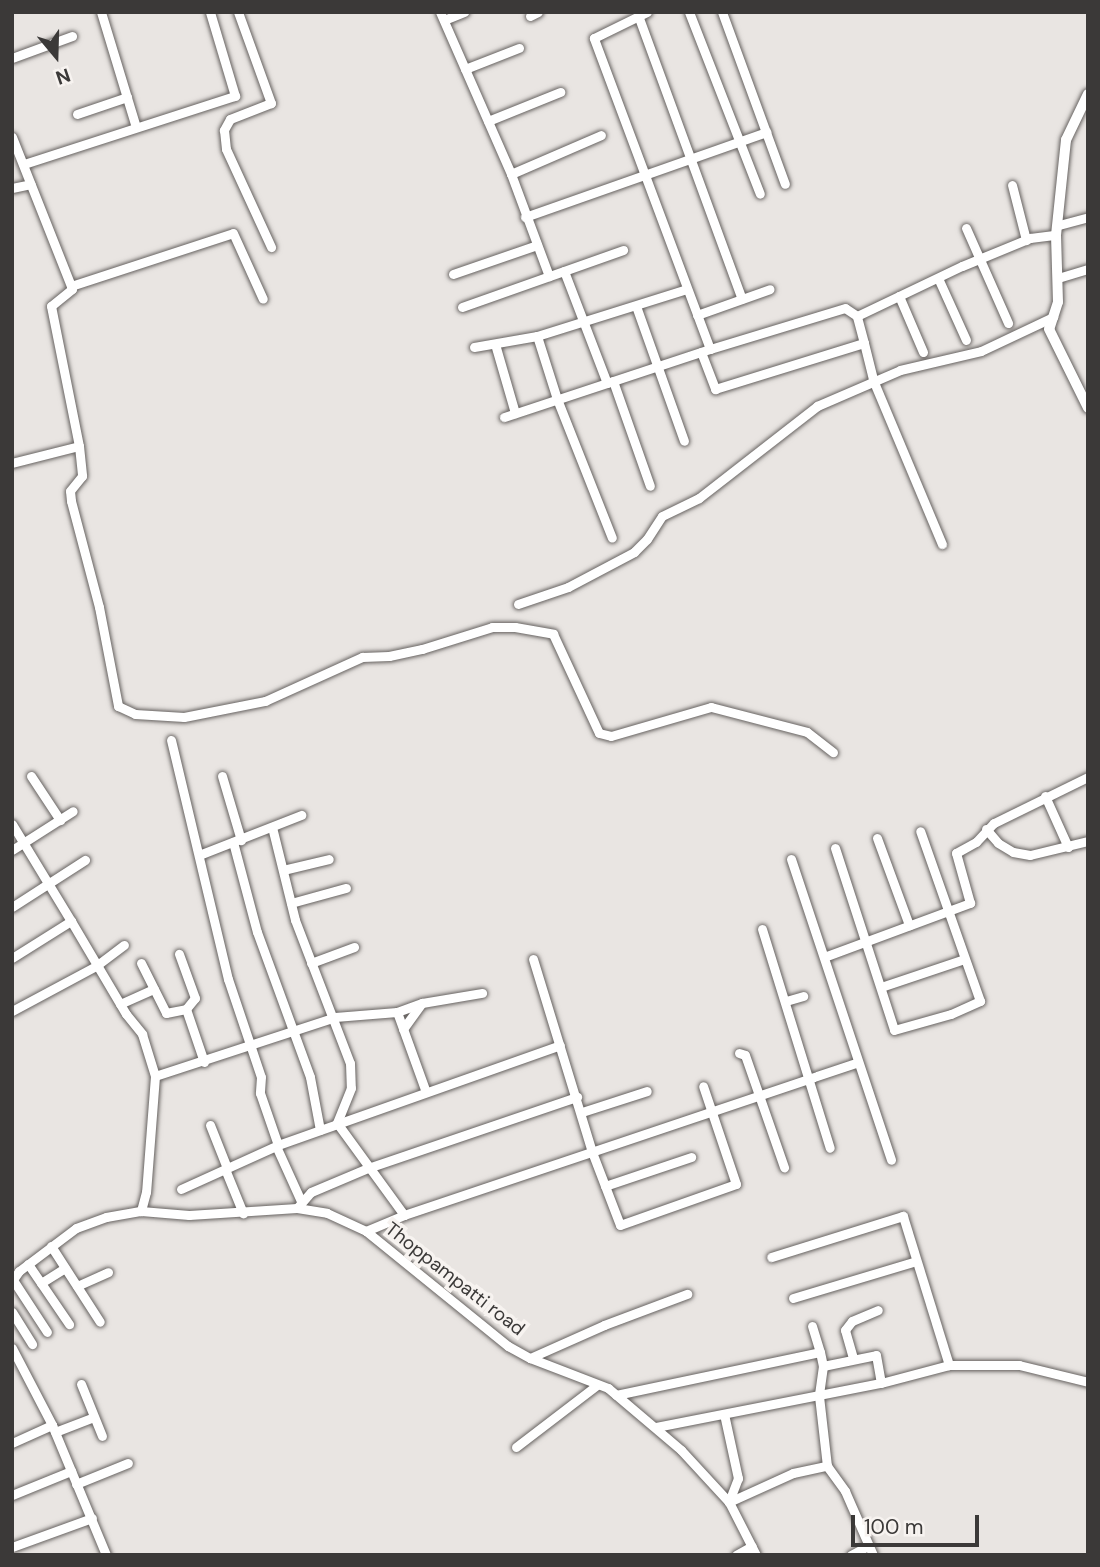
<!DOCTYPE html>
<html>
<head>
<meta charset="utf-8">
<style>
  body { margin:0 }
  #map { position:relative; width:1100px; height:1567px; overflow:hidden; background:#e9e5e2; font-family:"DM Sans",sans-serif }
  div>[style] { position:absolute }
  .roads { filter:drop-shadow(0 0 2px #666260) drop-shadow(0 0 2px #666260) }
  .minor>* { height:9px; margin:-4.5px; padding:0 4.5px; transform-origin:4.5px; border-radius:4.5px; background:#fff }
  .tertiary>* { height:10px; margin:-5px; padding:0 5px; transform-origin:5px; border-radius:5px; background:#fff }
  span { translate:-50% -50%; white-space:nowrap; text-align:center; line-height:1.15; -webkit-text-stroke:7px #f7f3f0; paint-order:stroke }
  .street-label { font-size:19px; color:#3b3938 }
  .frame { position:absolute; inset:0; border:14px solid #3b3938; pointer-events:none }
  .north { position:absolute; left:21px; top:21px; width:70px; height:70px; -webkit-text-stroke:5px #f7f3f0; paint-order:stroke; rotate:161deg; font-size:19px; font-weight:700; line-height:28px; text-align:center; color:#3b3938 }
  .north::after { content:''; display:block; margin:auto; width:24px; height:32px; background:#3b3938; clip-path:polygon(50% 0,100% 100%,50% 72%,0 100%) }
  .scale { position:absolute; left:851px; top:1515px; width:128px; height:32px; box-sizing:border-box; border:4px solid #3b3938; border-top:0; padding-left:9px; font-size:21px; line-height:24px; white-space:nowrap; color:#3b3938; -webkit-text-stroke:5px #f7f3f0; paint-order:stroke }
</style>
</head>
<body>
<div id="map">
  <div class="roads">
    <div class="minor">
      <i style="left:101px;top:12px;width:120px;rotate:73.1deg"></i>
      <i style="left:238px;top:12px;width:97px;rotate:70.1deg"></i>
      <i style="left:271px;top:103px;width:44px;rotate:158.7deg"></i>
      <i style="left:230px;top:119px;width:13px;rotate:119deg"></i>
      <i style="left:224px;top:130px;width:19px;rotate:84deg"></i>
      <i style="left:226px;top:149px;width:108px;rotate:65.3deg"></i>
      <i style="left:440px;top:12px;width:177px;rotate:66.3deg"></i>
      <i style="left:511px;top:174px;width:109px;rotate:69.6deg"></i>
      <i style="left:689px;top:12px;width:195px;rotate:68.7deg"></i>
      <i style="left:722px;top:12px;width:183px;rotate:69.9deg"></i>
      <i style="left:530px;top:16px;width:9px;rotate:-27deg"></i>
      <i style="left:639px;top:18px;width:299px;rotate:69.9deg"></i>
      <i style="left:444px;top:20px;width:22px;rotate:-22deg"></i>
      <i style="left:12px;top:58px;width:64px;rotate:-20.1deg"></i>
      <i style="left:465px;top:69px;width:58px;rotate:-21.3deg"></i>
      <i style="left:77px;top:114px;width:53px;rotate:-18.8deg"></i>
      <i style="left:488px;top:121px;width:78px;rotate:-21.9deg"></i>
      <i style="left:12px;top:137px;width:160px;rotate:68.4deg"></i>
      <i style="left:71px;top:286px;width:3px;rotate:72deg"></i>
      <i style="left:72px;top:289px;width:27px;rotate:141deg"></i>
      <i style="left:51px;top:306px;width:143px;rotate:78.7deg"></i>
      <i style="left:79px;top:446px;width:69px;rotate:165.8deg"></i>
      <i style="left:24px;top:164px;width:222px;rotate:-17.9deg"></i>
      <i style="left:235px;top:96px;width:88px;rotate:-106.6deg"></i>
      <i style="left:511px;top:174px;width:98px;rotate:-23.4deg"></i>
      <i style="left:1012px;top:185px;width:57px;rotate:75.7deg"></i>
      <i style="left:12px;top:188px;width:19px;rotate:-12deg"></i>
      <i style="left:525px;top:217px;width:256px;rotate:-19.4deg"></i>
      <i style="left:1059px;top:225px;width:30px;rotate:-15deg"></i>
      <i style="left:966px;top:228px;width:104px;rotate:66.1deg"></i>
      <i style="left:564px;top:271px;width:120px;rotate:69deg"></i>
      <i style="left:453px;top:274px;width:89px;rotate:-19deg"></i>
      <i style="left:938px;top:278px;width:68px;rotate:65.7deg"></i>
      <i style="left:1058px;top:278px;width:31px;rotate:-17deg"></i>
      <i style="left:71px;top:286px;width:170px;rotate:-18.1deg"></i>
      <i style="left:233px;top:233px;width:72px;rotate:65.6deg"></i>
      <i style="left:899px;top:296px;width:61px;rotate:66.8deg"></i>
      <i style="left:636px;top:306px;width:143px;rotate:70.4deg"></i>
      <i style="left:462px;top:307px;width:171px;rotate:-19.5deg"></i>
      <i style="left:697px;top:315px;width:77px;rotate:-19.6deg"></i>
      <i style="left:857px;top:316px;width:116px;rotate:-25.5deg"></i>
      <i style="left:962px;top:266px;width:74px;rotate:-22.4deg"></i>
      <i style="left:1030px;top:238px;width:26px;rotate:-7deg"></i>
      <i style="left:537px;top:336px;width:66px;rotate:72.4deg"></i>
      <i style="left:557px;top:399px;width:149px;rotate:68.4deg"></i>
      <i style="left:864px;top:343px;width:38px;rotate:76deg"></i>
      <i style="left:873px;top:380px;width:178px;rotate:67.2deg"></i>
      <i style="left:495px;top:344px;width:72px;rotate:73.8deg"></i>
      <i style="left:474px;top:347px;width:64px;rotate:-9.9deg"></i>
      <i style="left:537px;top:336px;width:157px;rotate:-17.4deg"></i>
      <i style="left:701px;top:352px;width:40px;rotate:69deg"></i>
      <i style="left:715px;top:389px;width:156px;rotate:-17.2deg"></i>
      <i style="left:864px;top:343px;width:28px;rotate:-105deg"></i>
      <i style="left:857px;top:316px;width:14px;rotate:-146deg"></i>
      <i style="left:845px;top:308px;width:141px;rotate:163.1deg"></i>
      <i style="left:613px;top:381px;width:111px;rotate:70.6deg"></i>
      <i style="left:504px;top:417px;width:217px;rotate:-18.3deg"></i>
      <i style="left:710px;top:349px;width:332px;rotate:-110.5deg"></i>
      <i style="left:594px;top:38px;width:59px;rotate:-26.1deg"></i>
      <i style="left:79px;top:446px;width:30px;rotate:84deg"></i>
      <i style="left:82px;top:476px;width:19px;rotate:129deg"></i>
      <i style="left:70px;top:491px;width:10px;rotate:84deg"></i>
      <i style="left:71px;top:501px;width:110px;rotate:75.2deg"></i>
      <i style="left:99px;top:607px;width:101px;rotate:79.1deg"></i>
      <i style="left:118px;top:706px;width:19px;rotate:25deg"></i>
      <i style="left:135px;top:714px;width:49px;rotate:3.5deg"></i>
      <i style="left:184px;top:717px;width:83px;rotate:-11.2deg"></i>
      <i style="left:265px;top:701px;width:107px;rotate:-24.4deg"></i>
      <i style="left:362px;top:657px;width:27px;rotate:-2deg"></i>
      <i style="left:389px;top:656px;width:34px;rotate:-12deg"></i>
      <i style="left:422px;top:649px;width:73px;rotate:-17.4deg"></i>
      <i style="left:492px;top:627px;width:23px"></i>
      <i style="left:515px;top:627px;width:39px;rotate:10deg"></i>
      <i style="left:553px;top:634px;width:109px;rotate:65.1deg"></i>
      <i style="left:599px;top:733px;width:12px;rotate:14deg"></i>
      <i style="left:611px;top:736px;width:104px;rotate:-16.2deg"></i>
      <i style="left:711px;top:707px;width:99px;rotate:14.6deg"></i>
      <i style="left:807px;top:732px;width:33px;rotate:38deg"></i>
      <i style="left:518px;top:604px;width:53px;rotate:-18.8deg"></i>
      <i style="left:568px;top:587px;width:75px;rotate:-27.9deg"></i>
      <i style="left:634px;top:552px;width:18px;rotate:-45deg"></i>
      <i style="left:647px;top:539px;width:27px;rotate:-57deg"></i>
      <i style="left:662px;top:516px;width:41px;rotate:-25.9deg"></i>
      <i style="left:699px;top:498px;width:150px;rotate:-37.9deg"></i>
      <i style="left:817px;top:406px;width:90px;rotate:-23.4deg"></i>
      <i style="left:900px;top:370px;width:83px;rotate:-13.2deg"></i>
      <i style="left:981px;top:351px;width:80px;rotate:-25.3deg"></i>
      <i style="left:171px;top:740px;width:246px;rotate:76.6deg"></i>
      <i style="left:228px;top:979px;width:103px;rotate:71.4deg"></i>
      <i style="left:261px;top:1077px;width:16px;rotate:94deg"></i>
      <i style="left:260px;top:1093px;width:55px;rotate:70.9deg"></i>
      <i style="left:31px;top:776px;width:53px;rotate:56.6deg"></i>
      <i style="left:222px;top:776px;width:67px;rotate:73.5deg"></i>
      <i style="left:1045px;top:796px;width:56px;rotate:65.7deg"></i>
      <i style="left:12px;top:824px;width:114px;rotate:58.7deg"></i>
      <i style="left:272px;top:827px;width:96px;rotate:76.1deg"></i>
      <i style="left:295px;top:920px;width:153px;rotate:69deg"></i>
      <i style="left:350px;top:1063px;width:25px;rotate:88deg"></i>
      <i style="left:351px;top:1088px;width:38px;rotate:112deg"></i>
      <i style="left:337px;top:1123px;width:114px;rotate:53.9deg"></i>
      <i style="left:986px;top:829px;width:18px;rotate:49deg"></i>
      <i style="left:998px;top:843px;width:17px;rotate:31deg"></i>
      <i style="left:1013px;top:852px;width:17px;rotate:10deg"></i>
      <i style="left:1030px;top:855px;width:60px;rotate:-13.6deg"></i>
      <i style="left:877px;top:838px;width:93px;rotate:69.8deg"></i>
      <i style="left:233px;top:842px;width:93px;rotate:75.1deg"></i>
      <i style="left:257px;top:932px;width:154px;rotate:69.9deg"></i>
      <i style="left:310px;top:1077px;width:54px;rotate:79.3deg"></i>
      <i style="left:835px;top:848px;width:191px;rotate:72deg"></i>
      <i style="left:894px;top:1030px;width:59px;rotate:-15.7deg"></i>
      <i style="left:951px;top:1014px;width:32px;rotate:-24deg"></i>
      <i style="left:980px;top:1001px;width:180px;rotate:-109.4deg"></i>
      <i style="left:12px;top:850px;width:72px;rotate:-32.6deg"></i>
      <i style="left:199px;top:855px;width:110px;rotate:-21.4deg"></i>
      <i style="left:791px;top:859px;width:317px;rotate:71.6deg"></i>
      <i style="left:283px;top:870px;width:47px;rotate:-13.4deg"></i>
      <i style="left:291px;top:903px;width:57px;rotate:-15.3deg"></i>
      <i style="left:12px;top:907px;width:87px;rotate:-32.8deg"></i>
      <i style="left:762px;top:929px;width:229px;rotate:72.8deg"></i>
      <i style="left:824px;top:957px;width:156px;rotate:-20.3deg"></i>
      <i style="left:970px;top:903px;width:52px;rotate:-105.6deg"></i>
      <i style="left:956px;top:853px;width:23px;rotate:-29deg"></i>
      <i style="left:976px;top:842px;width:26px;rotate:-47deg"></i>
      <i style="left:994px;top:823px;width:105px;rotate:-26.1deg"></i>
      <i style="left:12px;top:958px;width:70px;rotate:-32.1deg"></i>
      <i style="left:71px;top:921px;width:108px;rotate:59.4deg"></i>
      <i style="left:126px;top:1014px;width:26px;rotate:51deg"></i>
      <i style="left:142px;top:1034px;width:44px;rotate:72.8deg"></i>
      <i style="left:155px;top:1076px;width:116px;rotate:94.4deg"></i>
      <i style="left:146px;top:1192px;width:20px;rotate:105deg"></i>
      <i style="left:533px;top:959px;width:202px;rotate:73deg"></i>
      <i style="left:592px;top:1152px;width:78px;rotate:69deg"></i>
      <i style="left:620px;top:1225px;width:123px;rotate:-19.5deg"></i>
      <i style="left:736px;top:1184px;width:103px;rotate:-108.6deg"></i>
      <i style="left:141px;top:963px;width:56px;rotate:63.4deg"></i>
      <i style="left:166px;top:1013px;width:20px;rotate:-11deg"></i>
      <i style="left:186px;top:1009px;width:14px;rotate:-51deg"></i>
      <i style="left:195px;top:998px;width:47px;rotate:-110deg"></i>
      <i style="left:311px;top:963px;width:46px;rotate:-20.4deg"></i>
      <i style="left:881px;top:987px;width:88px;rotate:-18.6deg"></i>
      <i style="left:786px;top:1001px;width:18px;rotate:-16deg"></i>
      <i style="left:120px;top:1004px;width:37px;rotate:-24deg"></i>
      <i style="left:186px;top:1009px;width:56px;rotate:71.2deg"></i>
      <i style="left:12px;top:1011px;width:95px;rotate:-28.2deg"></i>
      <i style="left:96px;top:966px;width:35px;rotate:-37deg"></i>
      <i style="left:397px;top:1012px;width:85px;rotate:70.1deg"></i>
      <i style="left:403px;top:1029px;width:31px;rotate:-54deg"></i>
      <i style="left:739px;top:1053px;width:6px;rotate:18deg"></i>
      <i style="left:745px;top:1055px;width:119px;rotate:70.8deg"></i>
      <i style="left:155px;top:1076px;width:189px;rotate:-18.1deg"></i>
      <i style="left:335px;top:1017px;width:62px;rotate:-4.6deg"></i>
      <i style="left:397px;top:1012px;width:27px;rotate:-20deg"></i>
      <i style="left:422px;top:1003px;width:61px;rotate:-9.5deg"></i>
      <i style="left:582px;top:1112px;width:68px;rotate:-17.9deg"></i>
      <i style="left:210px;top:1125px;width:46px;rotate:68.4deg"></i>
      <i style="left:276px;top:1146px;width:60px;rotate:65.6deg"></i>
      <i style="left:225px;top:1169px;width:48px;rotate:67.8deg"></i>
      <i style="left:605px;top:1186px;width:91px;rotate:-18.6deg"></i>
      <i style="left:181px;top:1189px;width:107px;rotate:-24.4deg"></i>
      <i style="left:278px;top:1145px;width:299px;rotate:-19.5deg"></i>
      <i style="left:297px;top:1208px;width:21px;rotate:-49deg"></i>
      <i style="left:311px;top:1192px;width:62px;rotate:-22.8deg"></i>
      <i style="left:368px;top:1168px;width:221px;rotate:-18.8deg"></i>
      <i style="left:366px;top:1231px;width:41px;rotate:-22.8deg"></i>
      <i style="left:404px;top:1215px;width:479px;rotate:-18.6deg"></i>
      <i style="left:51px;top:1246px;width:90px;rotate:57.2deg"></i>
      <i style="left:28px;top:1264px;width:73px;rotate:55.7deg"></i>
      <i style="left:13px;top:1280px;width:62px;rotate:56.8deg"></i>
      <i style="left:12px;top:1281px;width:12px;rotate:-55deg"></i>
      <i style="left:19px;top:1271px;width:71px;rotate:-37deg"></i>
      <i style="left:76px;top:1228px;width:32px;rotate:-20deg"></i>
      <i style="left:106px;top:1217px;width:36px;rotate:-10deg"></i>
      <i style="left:141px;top:1211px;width:48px;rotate:4.8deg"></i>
      <i style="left:189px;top:1215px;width:108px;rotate:-3.7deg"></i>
      <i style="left:297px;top:1208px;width:30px;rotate:9deg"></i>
      <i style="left:327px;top:1213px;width:43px;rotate:24.8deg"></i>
      <i style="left:366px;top:1231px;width:183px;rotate:39deg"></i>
      <i style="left:508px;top:1346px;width:25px;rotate:29deg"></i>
      <i style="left:530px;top:1358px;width:84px;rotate:21deg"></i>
      <i style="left:608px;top:1388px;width:96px;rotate:40.3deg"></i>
      <i style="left:681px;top:1450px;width:71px;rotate:47.3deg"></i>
      <i style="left:729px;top:1502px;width:70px;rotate:-24.4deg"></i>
      <i style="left:793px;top:1473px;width:35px;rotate:-12deg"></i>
      <i style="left:827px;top:1466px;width:31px;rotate:54deg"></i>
      <i style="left:845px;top:1491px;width:70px;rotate:66.4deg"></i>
      <i style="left:41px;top:1283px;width:28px;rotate:-32deg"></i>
      <i style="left:77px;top:1286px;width:34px;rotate:-24deg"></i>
      <i style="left:793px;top:1298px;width:128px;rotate:-16.7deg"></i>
      <i style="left:12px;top:1312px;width:38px;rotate:58deg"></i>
      <i style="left:812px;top:1326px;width:27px;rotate:73deg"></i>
      <i style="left:12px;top:1348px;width:87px;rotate:62.5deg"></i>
      <i style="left:52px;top:1425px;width:141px;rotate:67.4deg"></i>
      <i style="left:530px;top:1358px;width:81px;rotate:-24deg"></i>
      <i style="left:604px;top:1325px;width:89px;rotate:-20.5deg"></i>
      <i style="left:853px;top:1358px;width:29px;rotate:-106deg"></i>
      <i style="left:845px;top:1330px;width:11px;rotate:-52deg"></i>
      <i style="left:852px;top:1321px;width:28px;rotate:-23deg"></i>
      <i style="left:949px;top:1365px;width:70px"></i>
      <i style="left:1019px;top:1365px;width:71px;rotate:13.8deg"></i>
      <i style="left:823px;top:1366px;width:30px;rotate:98deg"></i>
      <i style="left:819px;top:1396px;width:70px;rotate:83.5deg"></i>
      <i style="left:81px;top:1384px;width:56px;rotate:68deg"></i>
      <i style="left:616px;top:1395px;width:208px;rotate:-11.9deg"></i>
      <i style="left:820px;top:1352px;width:14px;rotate:78deg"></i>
      <i style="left:823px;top:1366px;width:54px;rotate:-11.7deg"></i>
      <i style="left:876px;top:1355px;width:28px;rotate:80deg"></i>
      <i style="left:724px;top:1414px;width:66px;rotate:77.7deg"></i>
      <i style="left:738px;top:1478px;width:26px;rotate:111deg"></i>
      <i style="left:729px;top:1502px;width:59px;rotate:63deg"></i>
      <i style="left:656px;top:1427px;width:229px;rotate:-11.1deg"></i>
      <i style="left:881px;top:1383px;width:70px;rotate:-14.8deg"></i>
      <i style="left:949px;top:1365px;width:156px;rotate:-107.2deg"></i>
      <i style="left:903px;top:1216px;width:138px;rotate:162.7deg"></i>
      <i style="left:55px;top:1432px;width:40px;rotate:-21deg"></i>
      <i style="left:12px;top:1443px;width:44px;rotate:-24.2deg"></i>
      <i style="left:516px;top:1447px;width:102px;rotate:-37.4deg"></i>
      <i style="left:76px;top:1484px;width:56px;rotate:-22deg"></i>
      <i style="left:12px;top:1495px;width:64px;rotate:-22.1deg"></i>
      <i style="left:12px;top:1547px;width:85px;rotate:-19.9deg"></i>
      <i style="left:736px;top:1555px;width:18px;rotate:-29deg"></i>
      <i style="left:851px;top:1555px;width:19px;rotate:-28deg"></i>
    </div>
    <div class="tertiary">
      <i style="left:1088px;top:94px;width:51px;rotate:115.6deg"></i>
      <i style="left:1066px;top:140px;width:96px;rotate:96deg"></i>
      <i style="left:1056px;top:235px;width:67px;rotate:88.3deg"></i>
      <i style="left:1058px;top:302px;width:28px;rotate:108deg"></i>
      <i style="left:1049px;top:329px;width:88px;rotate:63.7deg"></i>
    </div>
  </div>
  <div class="street-label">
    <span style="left:455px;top:1279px;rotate:38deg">Thoppampatti road</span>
  </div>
  <div class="frame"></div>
  <div class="north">N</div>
  <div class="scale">100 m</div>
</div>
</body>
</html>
